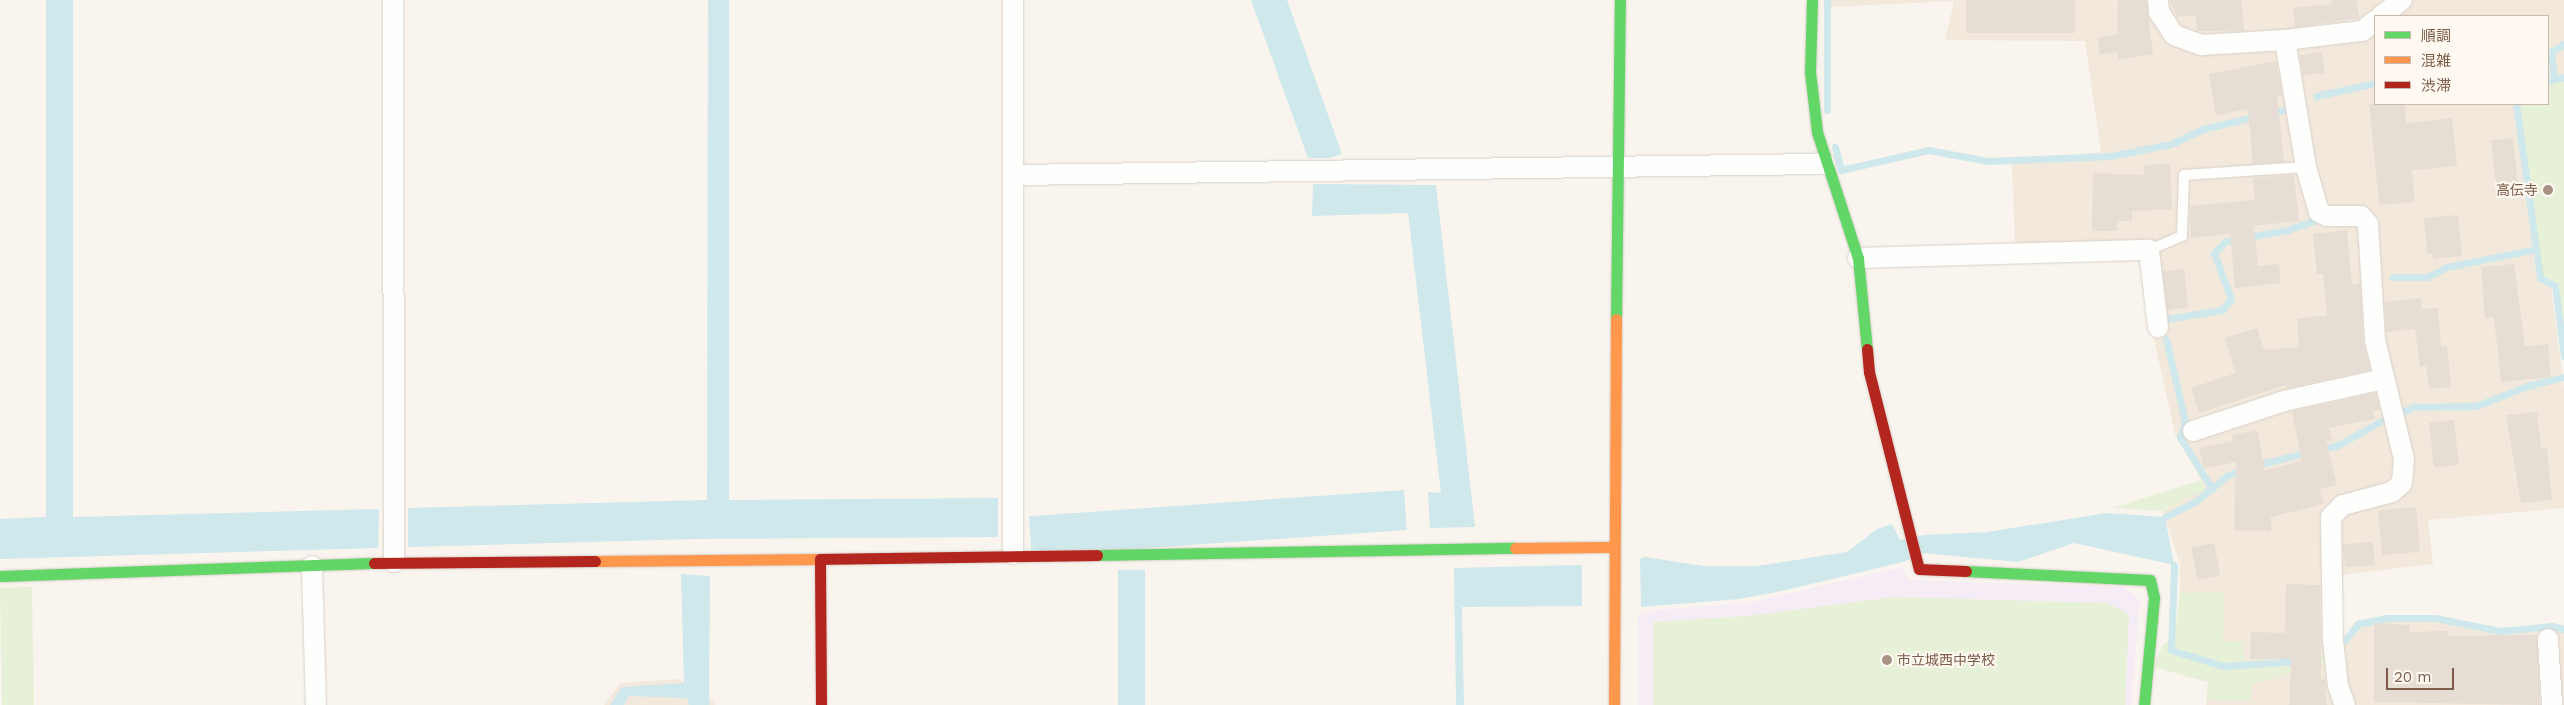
<!DOCTYPE html>
<html>
<head>
<meta charset="utf-8">
<style>
  body { margin:0 }
  #map { position:relative; width:2564px; height:705px; overflow:hidden; background:#f9f5ee; font-family:"Work Sans","Noto Sans JP",sans-serif }
  div>[style] { position:absolute }
  .residential>* { inset:0; background:#f2e8db }
  .education>* { inset:0; background:#f6ecf5 }
  .green>* { inset:0; background:#e6f1d7; transform-origin:0 0 }
  .water>* { inset:0; background:#cee8eb; transform-origin:0 0 }
  .stream>* { height:7px; margin:-3.5px; padding:0 3.5px; transform-origin:3.5px; border-radius:3.5px; background:#cee8eb }
  .building>* { inset:0; background:#e6ddd5; transform-origin:0 0 }
  .roads { filter:drop-shadow(0 0 1px #d8d0ca) drop-shadow(0 0 1px #d8d0ca) }
  .lane>* { height:10px; margin:-5px; padding:0 5px; transform-origin:5px; border-radius:5px; background:#fefefc }
  .street>* { height:20px; margin:-10px; padding:0 10px; transform-origin:10px; border-radius:10px; background:#fefefc }
  .fast>* { height:11px; margin:-5.5px; padding:0 5.5px; transform-origin:5.5px; border-radius:5.5px; background:#63d668 }
  .slow>* { height:11px; margin:-5.5px; padding:0 5.5px; transform-origin:5.5px; border-radius:5.5px; background:#ff974d }
  .jam>* { height:11px; margin:-5.5px; padding:0 5.5px; transform-origin:5.5px; border-radius:5.5px; background:#b3261e }
  .dots>* { width:14px; height:14px; translate:-50% -50%; box-sizing:border-box; border:2px solid #fff9f1; border-radius:50% }
  span { translate:-50% -50%; white-space:nowrap; text-align:center; line-height:1.15; -webkit-text-stroke:4px #fff9f1; paint-order:stroke }
  .poi-label { font-size:14px; color:#7b5b49 }
  .right { translate:-100% -50%; text-align:right }
  .left { translate:0 -50%; text-align:left }
  .legend { position:absolute; left:2374px; top:15px; width:175px; height:90px; box-sizing:border-box; background:#fff9f1; border:1px solid #cabaae; margin:0; padding:6px 9px; list-style:none; font-size:15px; color:#7b5b49 }
  .legend li { display:flex; align-items:center; gap:10px; height:25px }
  .legend b { width:25px; border:1px solid #cabaae }
  .scale { position:absolute; left:2386px; top:668px; width:68px; height:22px; box-sizing:border-box; border:2px solid #7b5b49; border-top:0; padding-left:6px; font-size:15px; line-height:18px; white-space:nowrap; color:#7b5b49; -webkit-text-stroke:4px #fff9f1; paint-order:stroke }
</style>
</head>
<body>
<div id="map">
  <div class="residential">
    <i style="clip-path:polygon(1830px 0,2564px 0,2564px 75px,2548px 79px,2548px 16px,2375px 16px,2375px 104px,2514px 104px,2537px 279px,2551px 287px,2564px 388px,2564px 508px,2428px 520px,2433px 564px,2339px 575px,2340px 648px,2355px 622px,2387px 615px,2431px 616px,2500px 630px,2550px 624px,2564px 628px,2564px 705px,2206px 705px,2208px 682px,2154px 667px,2163px 645px,2175px 635px,2180px 593px,2180px 565px,2163px 511px,2206px 488px,2175px 434px,2154px 340px,2144px 256px,2015px 246px,2012px 164px,2101px 152px,2085px 41px,1945px 40px,1954px 1px,1830px 7px)"></i>
    <i style="clip-path:polygon(679px 679px,715px 702px,715px 705px,604px 705px,620px 683px)"></i>
  </div>
  <div class="education">
    <i style="clip-path:polygon(1903px 567px,1908px 580px,2124px 587px,2140px 600px,2131px 705px,1639px 705px,1638px 614px,1666px 609px,1749px 603px)"></i>
  </div>
  <div class="green">
    <i style="clip-path:polygon(2564px 81px,2564px 340px,2558px 284px,2543px 276px,2519px 104px,2548px 104px,2548px 85px)"></i>
    <i style="clip-path:polygon(2201px 480px,2206px 489px,2163px 511px,2112px 508px)"></i>
    <i style="left:32px;top:587px;width:118px;height:32px;rotate:89deg"></i>
    <i style="clip-path:polygon(2224px 592px,2223px 641px,2243px 642px,2244px 660px,2288px 661px,2323px 652px,2326px 663px,2252px 684px,2250px 701px,2206px 700px,2208px 682px,2154px 667px,2163px 645px,2175px 635px,2180px 593px)"></i>
    <i style="clip-path:polygon(1894px 597px,2107px 603px,2129px 614px,2125px 705px,1653px 705px,1653px 622px,1747px 616px)"></i>
  </div>
  <div class="water">
    <i style="clip-path:polygon(46px 0,73px 0,73px 517px,379px 509px,378px 548px,0 559px,0 519px,46px 517px)"></i>
    <i style="clip-path:polygon(708px 0,729px 0,729px 500px,998px 498px,998px 537px,696px 539px,408px 547px,408px 508px,707px 500px)"></i>
    <i style="clip-path:polygon(1251px 0,1287px 0,1342px 154px,1329px 158px,1308px 158px)"></i>
    <i style="clip-path:polygon(1313px 184px,1436px 185px,1475px 527px,1430px 528px,1428px 492px,1441px 493px,1408px 213px,1312px 216px)"></i>
    <i style="left:1404px;top:490px;width:40px;height:376px;rotate:86deg"></i>
    <i style="clip-path:polygon(2107px 513px,2165px 517px,2174px 565px,2074px 543px,2018px 562px,1923px 553px,1903px 562px,1782px 591px,1739px 599px,1641px 607px,1640px 559px,1645px 557px,1703px 566px,1757px 566px,1847px 552px,1877px 529px,1892px 524px,1900px 540px,1924px 535px,1987px 532px)"></i>
    <i style="clip-path:polygon(1582px 565px,1582px 606px,1462px 607px,1464px 705px,1456px 705px,1454px 568px)"></i>
    <i style="left:1118px;top:570px;width:27px;height:135px"></i>
    <i style="clip-path:polygon(681px 574px,710px 576px,709px 705px,689px 705px,687px 698px,629px 696px,624px 705px,610px 705px,622px 687px,684px 683px)"></i>
  </div>
  <div class="stream">
    <i style="left:1827px;top:0;width:110px;rotate:90deg"></i>
    <i style="left:2554px;top:78px;width:26px;rotate:-97deg"></i>
    <i style="left:2551px;top:52px;width:15px;rotate:-32deg"></i>
    <i style="left:2548px;top:81px;width:16px;rotate:-14deg"></i>
    <i style="left:2316px;top:96px;width:60px;rotate:-12.4deg"></i>
    <i style="left:2516px;top:104px;width:176px;rotate:82.1deg"></i>
    <i style="left:2540px;top:278px;width:17px;rotate:28deg"></i>
    <i style="left:2555px;top:286px;width:71px;rotate:82.7deg"></i>
    <i style="left:2270px;top:113px;width:14px;rotate:-12deg"></i>
    <i style="left:1835px;top:147px;width:24px;rotate:75deg"></i>
    <i style="left:1841px;top:170px;width:89px;rotate:-12.9deg"></i>
    <i style="left:1928px;top:150px;width:61px;rotate:10.4deg"></i>
    <i style="left:1988px;top:161px;width:123px;rotate:-2.3deg"></i>
    <i style="left:2111px;top:156px;width:61px;rotate:-11.3deg"></i>
    <i style="left:2171px;top:144px;width:35px;rotate:-25deg"></i>
    <i style="left:2203px;top:129px;width:56px;rotate:-13.5deg"></i>
    <i style="left:2393px;top:277px;width:34px"></i>
    <i style="left:2427px;top:277px;width:22px;rotate:-27deg"></i>
    <i style="left:2447px;top:267px;width:91px;rotate:-11.4deg"></i>
    <i style="left:2166px;top:319px;width:57px;rotate:-9.1deg"></i>
    <i style="left:2222px;top:310px;width:14px;rotate:-51deg"></i>
    <i style="left:2231px;top:299px;width:49px;rotate:-110.3deg"></i>
    <i style="left:2214px;top:253px;width:17px;rotate:-45deg"></i>
    <i style="left:2226px;top:241px;width:62px;rotate:-10.2deg"></i>
    <i style="left:2287px;top:230px;width:28px;rotate:-19deg"></i>
    <i style="left:2166px;top:339px;width:85px;rotate:77.1deg"></i>
    <i style="left:2185px;top:422px;width:16px;rotate:108deg"></i>
    <i style="left:2180px;top:437px;width:61px;rotate:58.4deg"></i>
    <i style="left:2400px;top:413px;width:14px;rotate:-25deg"></i>
    <i style="left:2413px;top:407px;width:63px;rotate:-0.9deg"></i>
    <i style="left:2476px;top:406px;width:55px;rotate:-21.4deg"></i>
    <i style="left:2527px;top:386px;width:38px;rotate:-14deg"></i>
    <i style="left:2320px;top:450px;width:19px;rotate:-16deg"></i>
    <i style="left:2338px;top:445px;width:51px;rotate:-29.1deg"></i>
    <i style="left:2257px;top:465px;width:54px;rotate:-14deg"></i>
    <i style="left:2165px;top:517px;width:35px;rotate:-27deg"></i>
    <i style="left:2196px;top:501px;width:40px;rotate:-39deg"></i>
    <i style="left:2227px;top:476px;width:19px;rotate:-25deg"></i>
    <i style="left:2174px;top:565px;width:85px;rotate:92deg"></i>
    <i style="left:2171px;top:650px;width:54px;rotate:17.1deg"></i>
    <i style="left:2223px;top:666px;width:77px;rotate:-3.7deg"></i>
    <i style="left:2345px;top:640px;width:21px;rotate:-51deg"></i>
    <i style="left:2358px;top:624px;width:29px;rotate:-12deg"></i>
    <i style="left:2386px;top:618px;width:49px"></i>
    <i style="left:2435px;top:618px;width:66px;rotate:11.3deg"></i>
    <i style="left:2500px;top:631px;width:52px;rotate:-5.5deg"></i>
    <i style="left:2552px;top:626px;width:12px;rotate:14deg"></i>
  </div>
  <div class="building">
    <i style="left:1966px;top:0;width:109px;height:33px"></i>
    <i style="clip-path:polygon(2118px 0,2146px 0,2153px 54px,2119px 60px,2117px 52px,2100px 55px,2097px 38px,2117px 34px)"></i>
    <i style="clip-path:polygon(2170px 0,2241px 0,2244px 31px,2197px 31px,2196px 15px,2177px 17px)"></i>
    <i style="clip-path:polygon(2331px 0,2356px 0,2360px 18px,2295px 27px,2293px 8px,2332px 4px)"></i>
    <i style="left:2322px;top:52px;width:21px;height:22px;rotate:82deg"></i>
    <i style="clip-path:polygon(2276px 61px,2282px 95px,2277px 96px,2284px 162px,2253px 164px,2248px 109px,2216px 115px,2209px 74px)"></i>
    <i style="clip-path:polygon(2369px 104px,2405px 104px,2406px 123px,2452px 118px,2457px 166px,2412px 170px,2415px 202px,2379px 205px)"></i>
    <i style="left:2513px;top:138px;width:48px;height:22px;rotate:84deg"></i>
    <i style="clip-path:polygon(2170px 164px,2172px 209px,2132px 211px,2132px 221px,2117px 221px,2117px 231px,2092px 231px,2093px 173px,2144px 175px,2144px 165px)"></i>
    <i style="clip-path:polygon(2294px 175px,2299px 221px,2254px 226px,2258px 266px,2279px 264px,2281px 283px,2235px 288px,2230px 234px,2191px 238px,2190px 206px,2255px 200px,2253px 178px)"></i>
    <i style="clip-path:polygon(2458px 215px,2462px 256px,2433px 259px,2433px 254px,2427px 254px,2424px 218px)"></i>
    <i style="clip-path:polygon(2347px 230px,2352px 284px,2360px 284px,2363px 341px,2370px 370px,2287px 388px,2286px 385px,2199px 413px,2191px 388px,2236px 373px,2225px 338px,2257px 328px,2264px 350px,2299px 347px,2297px 319px,2327px 315px,2323px 274px,2317px 274px,2313px 234px)"></i>
    <i style="clip-path:polygon(2514px 264px,2525px 346px,2548px 344px,2551px 377px,2501px 382px,2494px 317px,2485px 318px,2481px 267px)"></i>
    <i style="left:2184px;top:269px;width:39px;height:21px;rotate:84deg"></i>
    <i style="clip-path:polygon(2421px 298px,2422px 309px,2438px 308px,2441px 347px,2447px 346px,2451px 387px,2429px 389px,2426px 366px,2420px 367px,2415px 329px,2386px 332px,2385px 302px)"></i>
    <i style="clip-path:polygon(2376px 393px,2380px 410px,2373px 411px,2375px 419px,2329px 428px,2332px 440px,2326px 441px,2337px 485px,2320px 489px,2324px 504px,2271px 517px,2271px 531px,2234px 530px,2236px 462px,2204px 468px,2199px 448px,2233px 441px,2232px 435px,2257px 430px,2265px 470px,2302px 461px,2292px 411px)"></i>
    <i style="clip-path:polygon(2537px 412px,2541px 448px,2547px 448px,2552px 500px,2521px 503px,2506px 415px)"></i>
    <i style="left:2454px;top:420px;width:45px;height:25px;rotate:84deg"></i>
    <i style="left:2416px;top:507px;width:45px;height:38px;rotate:85deg"></i>
    <i style="left:2373px;top:542px;width:23px;height:30px;rotate:85deg"></i>
    <i style="left:2214px;top:543px;width:33px;height:23px;rotate:79deg"></i>
    <i style="clip-path:polygon(2286px 584px,2320px 585px,2321px 679px,2325px 679px,2327px 705px,2289px 705px,2291px 659px,2250px 659px,2251px 632px,2285px 633px)"></i>
    <i style="clip-path:polygon(2374px 623px,2410px 625px,2409px 632px,2448px 631px,2448px 636px,2537px 635px,2540px 705px,2374px 702px)"></i>
  </div>
  <div class="roads">
    <div class="lane">
      <i style="left:2149px;top:250px;width:36px;rotate:-23deg"></i>
      <i style="left:2182px;top:236px;width:61px;rotate:-88.1deg"></i>
      <i style="left:2184px;top:175px;width:122px;rotate:-3.8deg"></i>
    </div>
    <div class="street">
      <i style="left:393px;top:0;width:562px;rotate:89.9deg"></i>
      <i style="left:2158px;top:0;width:12px;rotate:85deg"></i>
      <i style="left:2159px;top:12px;width:27px;rotate:57deg"></i>
      <i style="left:2174px;top:35px;width:30px;rotate:20deg"></i>
      <i style="left:2202px;top:45px;width:83px;rotate:-3.4deg"></i>
      <i style="left:2285px;top:40px;width:78px;rotate:-6.7deg"></i>
      <i style="left:2362px;top:31px;width:16px;rotate:-38deg"></i>
      <i style="left:2381px;top:16px;width:26px;rotate:-37deg"></i>
      <i style="left:2285px;top:40px;width:129px;rotate:80.6deg"></i>
      <i style="left:2306px;top:167px;width:47px;rotate:73.9deg"></i>
      <i style="left:2319px;top:212px;width:9px;rotate:27deg"></i>
      <i style="left:2327px;top:216px;width:34px"></i>
      <i style="left:2361px;top:216px;width:11px;rotate:49deg"></i>
      <i style="left:2368px;top:224px;width:116px;rotate:86.5deg"></i>
      <i style="left:2375px;top:340px;width:122px;rotate:76.3deg"></i>
      <i style="left:2404px;top:459px;width:24px;rotate:95deg"></i>
      <i style="left:2402px;top:483px;width:13px;rotate:138deg"></i>
      <i style="left:2392px;top:492px;width:51px;rotate:165.1deg"></i>
      <i style="left:2343px;top:505px;width:17px;rotate:135deg"></i>
      <i style="left:2331px;top:517px;width:123px;rotate:89.1deg"></i>
      <i style="left:2333px;top:640px;width:46px;rotate:83.8deg"></i>
      <i style="left:2338px;top:686px;width:20px;rotate:70deg"></i>
      <i style="left:1013px;top:175px;width:812px;rotate:-0.78deg"></i>
      <i style="left:1858px;top:258px;width:291px;rotate:-1.6deg"></i>
      <i style="left:2149px;top:250px;width:78px;rotate:83.3deg"></i>
      <i style="left:2193px;top:431px;width:96px;rotate:-18.2deg"></i>
      <i style="left:2284px;top:401px;width:101px;rotate:-12.5deg"></i>
      <i style="left:1013px;top:554px;width:554px;rotate:-90deg"></i>
      <i style="left:312px;top:566px;width:139px;rotate:88.4deg"></i>
      <i style="left:2548px;top:639px;width:66px;rotate:86.5deg"></i>
    </div>
    <div class="fast">
      <i style="left:1812px;top:0;width:72px;rotate:91.6deg"></i>
      <i style="left:1810px;top:72px;width:60px;rotate:83.3deg"></i>
      <i style="left:1817px;top:132px;width:133px;rotate:72deg"></i>
      <i style="left:1858px;top:258px;width:91px;rotate:84.4deg"></i>
      <i style="left:1616px;top:319px;width:319px;rotate:-89.3deg"></i>
      <i style="left:1097px;top:555px;width:418px;rotate:-1deg"></i>
      <i style="left:1966px;top:571px;width:184px;rotate:2.8deg"></i>
      <i style="left:2150px;top:580px;width:18px;rotate:77deg"></i>
      <i style="left:2154px;top:598px;width:107px;rotate:95.3deg"></i>
      <i style="left:0;top:576px;width:374px;rotate:-2deg"></i>
    </div>
    <div class="slow">
      <i style="left:1515px;top:548px;width:98px;rotate:-0.6deg"></i>
      <i style="left:595px;top:561px;width:225px;rotate:-0.5deg"></i>
      <i style="left:1614px;top:705px;width:386px;rotate:-89.7deg"></i>
    </div>
    <div class="jam">
      <i style="left:1867px;top:349px;width:23px;rotate:85deg"></i>
      <i style="left:1869px;top:372px;width:203px;rotate:75.8deg"></i>
      <i style="left:1919px;top:569px;width:47px;rotate:2.4deg"></i>
      <i style="left:374px;top:563px;width:221px;rotate:-0.5deg"></i>
      <i style="left:821px;top:705px;width:146px;rotate:-90.4deg"></i>
      <i style="left:820px;top:559px;width:277px;rotate:-0.8deg"></i>
    </div>
  </div>
  <div class="dots">
    <i style="left:2548px;top:190px;background:#a79183"></i>
    <i style="left:1887px;top:660px;background:#a79183"></i>
  </div>
  <div class="poi-label">
    <span class="right" style="left:2538px;top:190px">高伝寺</span>
    <span class="left" style="left:1897px;top:660px">市立城西中学校</span>
  </div>
  <ul class="legend">
  <li><b style="height:6px;background:#63d668"></b>順調</li>
  <li><b style="height:6px;background:#ff974d"></b>混雑</li>
  <li><b style="height:6px;background:#b3261e"></b>渋滞</li>
  </ul>
  <div class="scale">20 m</div>
</div>
</body>
</html>
